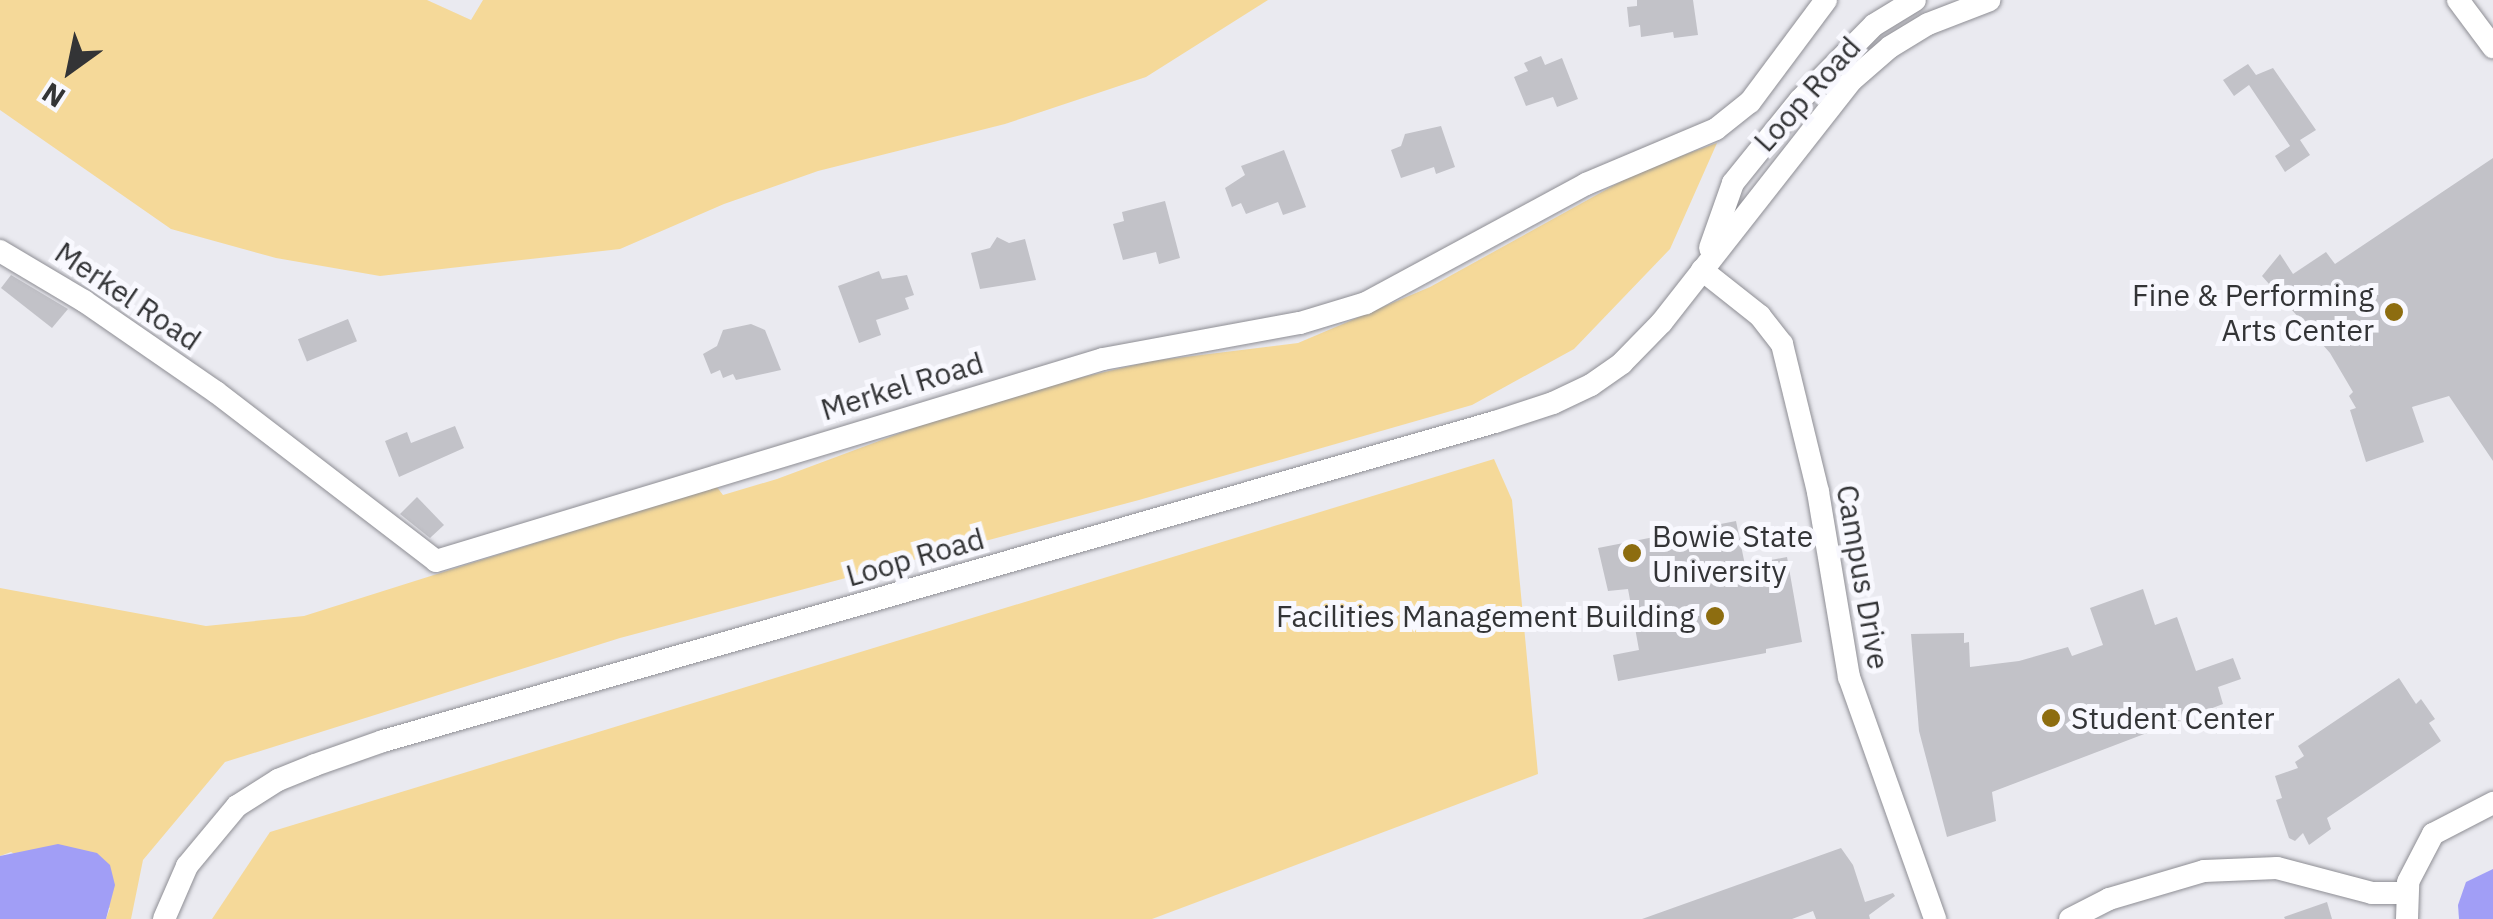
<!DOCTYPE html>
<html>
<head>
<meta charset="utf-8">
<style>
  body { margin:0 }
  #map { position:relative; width:2493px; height:919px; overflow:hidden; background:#eaeaf0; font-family:"IBM Plex Sans",sans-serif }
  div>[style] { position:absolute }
  .green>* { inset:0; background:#f5d999 }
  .water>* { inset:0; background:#a19ef6 }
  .building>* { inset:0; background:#c2c2c8; transform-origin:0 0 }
  .roads { filter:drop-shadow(0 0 2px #8e8e94) drop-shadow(0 0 2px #8e8e94) }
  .minor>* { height:22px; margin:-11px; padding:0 11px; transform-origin:11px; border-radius:11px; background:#fff }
  .dots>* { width:28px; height:28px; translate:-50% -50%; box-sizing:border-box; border:5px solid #f8f8fe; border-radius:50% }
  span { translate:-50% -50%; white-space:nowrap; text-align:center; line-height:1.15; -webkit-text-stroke:10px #f8f8fe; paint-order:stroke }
  .street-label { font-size:30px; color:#333436 }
  .poi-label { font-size:30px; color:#333436 }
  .right { translate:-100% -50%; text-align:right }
  .left { translate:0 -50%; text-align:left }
  .north { position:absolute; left:20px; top:20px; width:100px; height:100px; -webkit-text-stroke:8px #f8f8fe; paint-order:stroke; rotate:213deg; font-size:28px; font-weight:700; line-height:40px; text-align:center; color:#333436 }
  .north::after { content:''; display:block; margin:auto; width:35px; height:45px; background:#333436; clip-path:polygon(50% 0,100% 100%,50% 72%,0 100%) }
</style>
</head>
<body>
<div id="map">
  <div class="green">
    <i style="clip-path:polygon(0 0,427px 0,471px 20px,483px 0,1268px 0,1146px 77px,1005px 124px,818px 171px,724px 204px,620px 249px,380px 276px,276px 258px,171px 229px,0 110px)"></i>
    <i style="clip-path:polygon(1717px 143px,1670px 249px,1574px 349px,1472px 405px,1139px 500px,620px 638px,225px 762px,143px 860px,131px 919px,106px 919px,110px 908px,11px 852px,0 856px,0 588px,206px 626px,304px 616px,716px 486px,723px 495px,777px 479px,997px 397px,1152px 361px,1298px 343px,1430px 287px,1640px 171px)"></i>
    <i style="clip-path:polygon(1494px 459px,1512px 500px,1538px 774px,1152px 919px,212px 919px,270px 832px)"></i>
  </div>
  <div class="water">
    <i style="clip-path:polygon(58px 844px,97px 853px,110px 865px,115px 885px,106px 919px,0 919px,0 856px)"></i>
    <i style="clip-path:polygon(2493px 869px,2493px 919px,2459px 919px,2458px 905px,2466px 882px)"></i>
  </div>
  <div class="building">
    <i style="clip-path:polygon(1637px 0,1693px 0,1698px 35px,1674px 38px,1673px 32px,1641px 37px,1640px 25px,1629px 27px,1627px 7px,1637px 6px)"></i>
    <i style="clip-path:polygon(1541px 56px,1545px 65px,1562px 58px,1578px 99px,1557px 107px,1553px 97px,1526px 106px,1514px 77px,1528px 71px,1524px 63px)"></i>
    <i style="clip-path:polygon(2248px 64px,2256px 75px,2273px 68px,2316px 130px,2300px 140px,2310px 155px,2285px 172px,2275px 156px,2290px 146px,2249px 85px,2234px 96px,2223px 80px)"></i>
    <i style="clip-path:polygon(1441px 126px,1455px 167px,1436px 174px,1434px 167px,1401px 178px,1391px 150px,1401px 146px,1405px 134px)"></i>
    <i style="clip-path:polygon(1284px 150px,1306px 207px,1283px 215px,1278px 202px,1246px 214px,1241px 203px,1232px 207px,1225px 188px,1245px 175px,1241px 166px)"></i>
    <i style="clip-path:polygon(2493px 158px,2493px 461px,2449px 396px,2412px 407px,2424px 442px,2366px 462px,2350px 410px,2356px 408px,2349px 396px,2353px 392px,2330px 353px,2262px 276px,2280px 254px,2293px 274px,2326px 252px,2335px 264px)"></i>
    <i style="clip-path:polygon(1165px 201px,1180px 258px,1159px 264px,1156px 252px,1123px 260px,1113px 224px,1124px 221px,1122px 212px)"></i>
    <i style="clip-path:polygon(997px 237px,1009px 243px,1025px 239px,1036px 280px,980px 289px,971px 253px,990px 248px)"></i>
    <i style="clip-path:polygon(879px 271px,882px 279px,907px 275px,914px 295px,905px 298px,909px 309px,876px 320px,881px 335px,859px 343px,838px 286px)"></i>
    <i style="clip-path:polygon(11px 275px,68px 309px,52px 328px,1px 288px)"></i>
    <i style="left:348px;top:319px;width:24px;height:54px;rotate:68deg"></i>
    <i style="clip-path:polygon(751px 324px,765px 330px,781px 370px,736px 380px,733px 374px,723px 378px,720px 370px,711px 374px,703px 354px,717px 346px,723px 330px)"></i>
    <i style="clip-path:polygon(455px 426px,464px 448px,399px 477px,385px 441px,407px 432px,411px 443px)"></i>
    <i style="clip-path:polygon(417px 497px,444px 525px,430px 538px,400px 514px)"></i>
    <i style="clip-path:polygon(1736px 521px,1745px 565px,1787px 557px,1802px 642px,1766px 649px,1766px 653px,1618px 681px,1613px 655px,1639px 650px,1628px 589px,1608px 591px,1598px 548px)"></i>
    <i style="clip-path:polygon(2143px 589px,2155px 625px,2177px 617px,2196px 671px,2233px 658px,2241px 679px,2218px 687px,2223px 704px,1992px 792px,1996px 821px,1947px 837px,1919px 731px,1911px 634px,1964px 633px,1964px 643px,1969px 642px,1970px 667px,2019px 661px,2068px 647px,2072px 656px,2103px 645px,2090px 608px)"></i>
    <i style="clip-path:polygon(2399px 678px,2416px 704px,2421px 699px,2435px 719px,2429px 723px,2441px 741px,2327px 818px,2331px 829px,2309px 845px,2303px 833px,2295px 841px,2289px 838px,2276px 800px,2282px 798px,2275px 776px,2298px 768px,2295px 762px,2304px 756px,2298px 746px)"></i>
    <i style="clip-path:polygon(1841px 848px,1853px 865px,1865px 902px,1893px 893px,1895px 896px,1869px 915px,1870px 919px,1816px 919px,1813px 911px,1792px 919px,1642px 919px)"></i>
    <i style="clip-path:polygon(2327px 902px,2332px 919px,2285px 919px,2284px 917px)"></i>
  </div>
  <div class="roads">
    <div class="minor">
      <i style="left:2458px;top:0;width:59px;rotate:53.3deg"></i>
      <i style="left:1710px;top:248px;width:69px;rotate:-70.5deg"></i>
      <i style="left:1733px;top:183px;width:107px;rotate:-51.1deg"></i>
      <i style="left:1800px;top:100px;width:105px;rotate:-45.4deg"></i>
      <i style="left:1874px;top:25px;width:48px;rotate:-31.4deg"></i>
      <i style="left:0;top:251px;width:98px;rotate:30.8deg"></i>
      <i style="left:84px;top:301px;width:160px;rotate:34.6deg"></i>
      <i style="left:216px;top:392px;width:277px;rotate:37.5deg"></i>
      <i style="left:436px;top:561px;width:697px;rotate:-16.85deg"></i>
      <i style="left:1103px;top:359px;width:200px;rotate:-10.4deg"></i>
      <i style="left:1300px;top:323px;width:69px;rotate:-16.9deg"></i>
      <i style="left:1366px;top:303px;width:250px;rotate:-28.4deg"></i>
      <i style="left:1586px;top:184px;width:141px;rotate:-22.9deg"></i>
      <i style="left:1716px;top:129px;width:43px;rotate:-38.5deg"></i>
      <i style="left:1750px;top:102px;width:127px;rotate:-53.3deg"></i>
      <i style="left:1702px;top:270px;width:74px;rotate:38.4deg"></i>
      <i style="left:1760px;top:316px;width:36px;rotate:52deg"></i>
      <i style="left:1782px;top:344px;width:152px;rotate:76.3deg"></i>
      <i style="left:1818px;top:492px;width:188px;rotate:80.5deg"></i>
      <i style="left:1849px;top:677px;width:257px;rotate:70.4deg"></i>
      <i style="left:164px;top:919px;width:58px;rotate:-66.5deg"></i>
      <i style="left:187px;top:866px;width:78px;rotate:-50.2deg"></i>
      <i style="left:237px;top:806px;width:49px;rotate:-32.4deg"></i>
      <i style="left:278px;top:780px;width:40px;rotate:-22deg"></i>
      <i style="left:315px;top:765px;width:72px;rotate:-19.4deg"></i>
      <i style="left:383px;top:741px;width:1157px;rotate:-16.01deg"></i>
      <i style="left:1495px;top:422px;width:61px;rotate:-18.1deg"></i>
      <i style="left:1553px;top:403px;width:42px;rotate:-25.3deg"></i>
      <i style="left:1591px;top:385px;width:38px;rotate:-35deg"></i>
      <i style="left:1622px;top:363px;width:57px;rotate:-45.7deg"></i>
      <i style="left:1662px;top:322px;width:308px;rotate:-51.9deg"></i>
      <i style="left:1852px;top:80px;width:50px;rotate:-41deg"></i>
      <i style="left:1890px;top:47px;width:44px;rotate:-31.2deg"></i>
      <i style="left:1928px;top:24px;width:66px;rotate:-21.2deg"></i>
      <i style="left:2070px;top:919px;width:44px;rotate:-27.1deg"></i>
      <i style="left:2109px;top:899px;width:99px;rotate:-16.4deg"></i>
      <i style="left:2204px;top:871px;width:73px;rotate:-2.4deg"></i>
      <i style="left:2277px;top:868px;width:98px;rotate:14.7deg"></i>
      <i style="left:2372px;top:893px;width:35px"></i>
      <i style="left:2407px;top:919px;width:37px;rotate:-88deg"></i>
      <i style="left:2408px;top:882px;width:54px;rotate:-62.5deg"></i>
      <i style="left:2433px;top:834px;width:68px;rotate:-27.3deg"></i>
    </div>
  </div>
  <div class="dots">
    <i style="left:2394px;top:312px;background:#8d6d10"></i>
    <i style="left:1632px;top:553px;background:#8d6d10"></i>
    <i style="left:1715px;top:616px;background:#8d6d10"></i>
    <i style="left:2051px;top:718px;background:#8d6d10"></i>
  </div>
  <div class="street-label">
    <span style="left:1807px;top:94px;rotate:-48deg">Loop Road</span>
    <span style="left:128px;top:296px;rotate:34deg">Merkel Road</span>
    <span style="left:902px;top:386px;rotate:-17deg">Merkel Road</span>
    <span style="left:915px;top:557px;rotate:-16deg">Loop Road</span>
    <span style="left:1863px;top:577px;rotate:80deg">Campus Drive</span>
  </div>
  <div class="poi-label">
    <span class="right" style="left:2374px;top:312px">Fine &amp; Performing<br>Arts Center</span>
    <span class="left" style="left:1652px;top:553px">Bowie State<br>University</span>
    <span class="right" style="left:1695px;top:616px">Facilities Management Building</span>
    <span class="left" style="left:2071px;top:718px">Student Center</span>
  </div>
  <div class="north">N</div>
</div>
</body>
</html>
